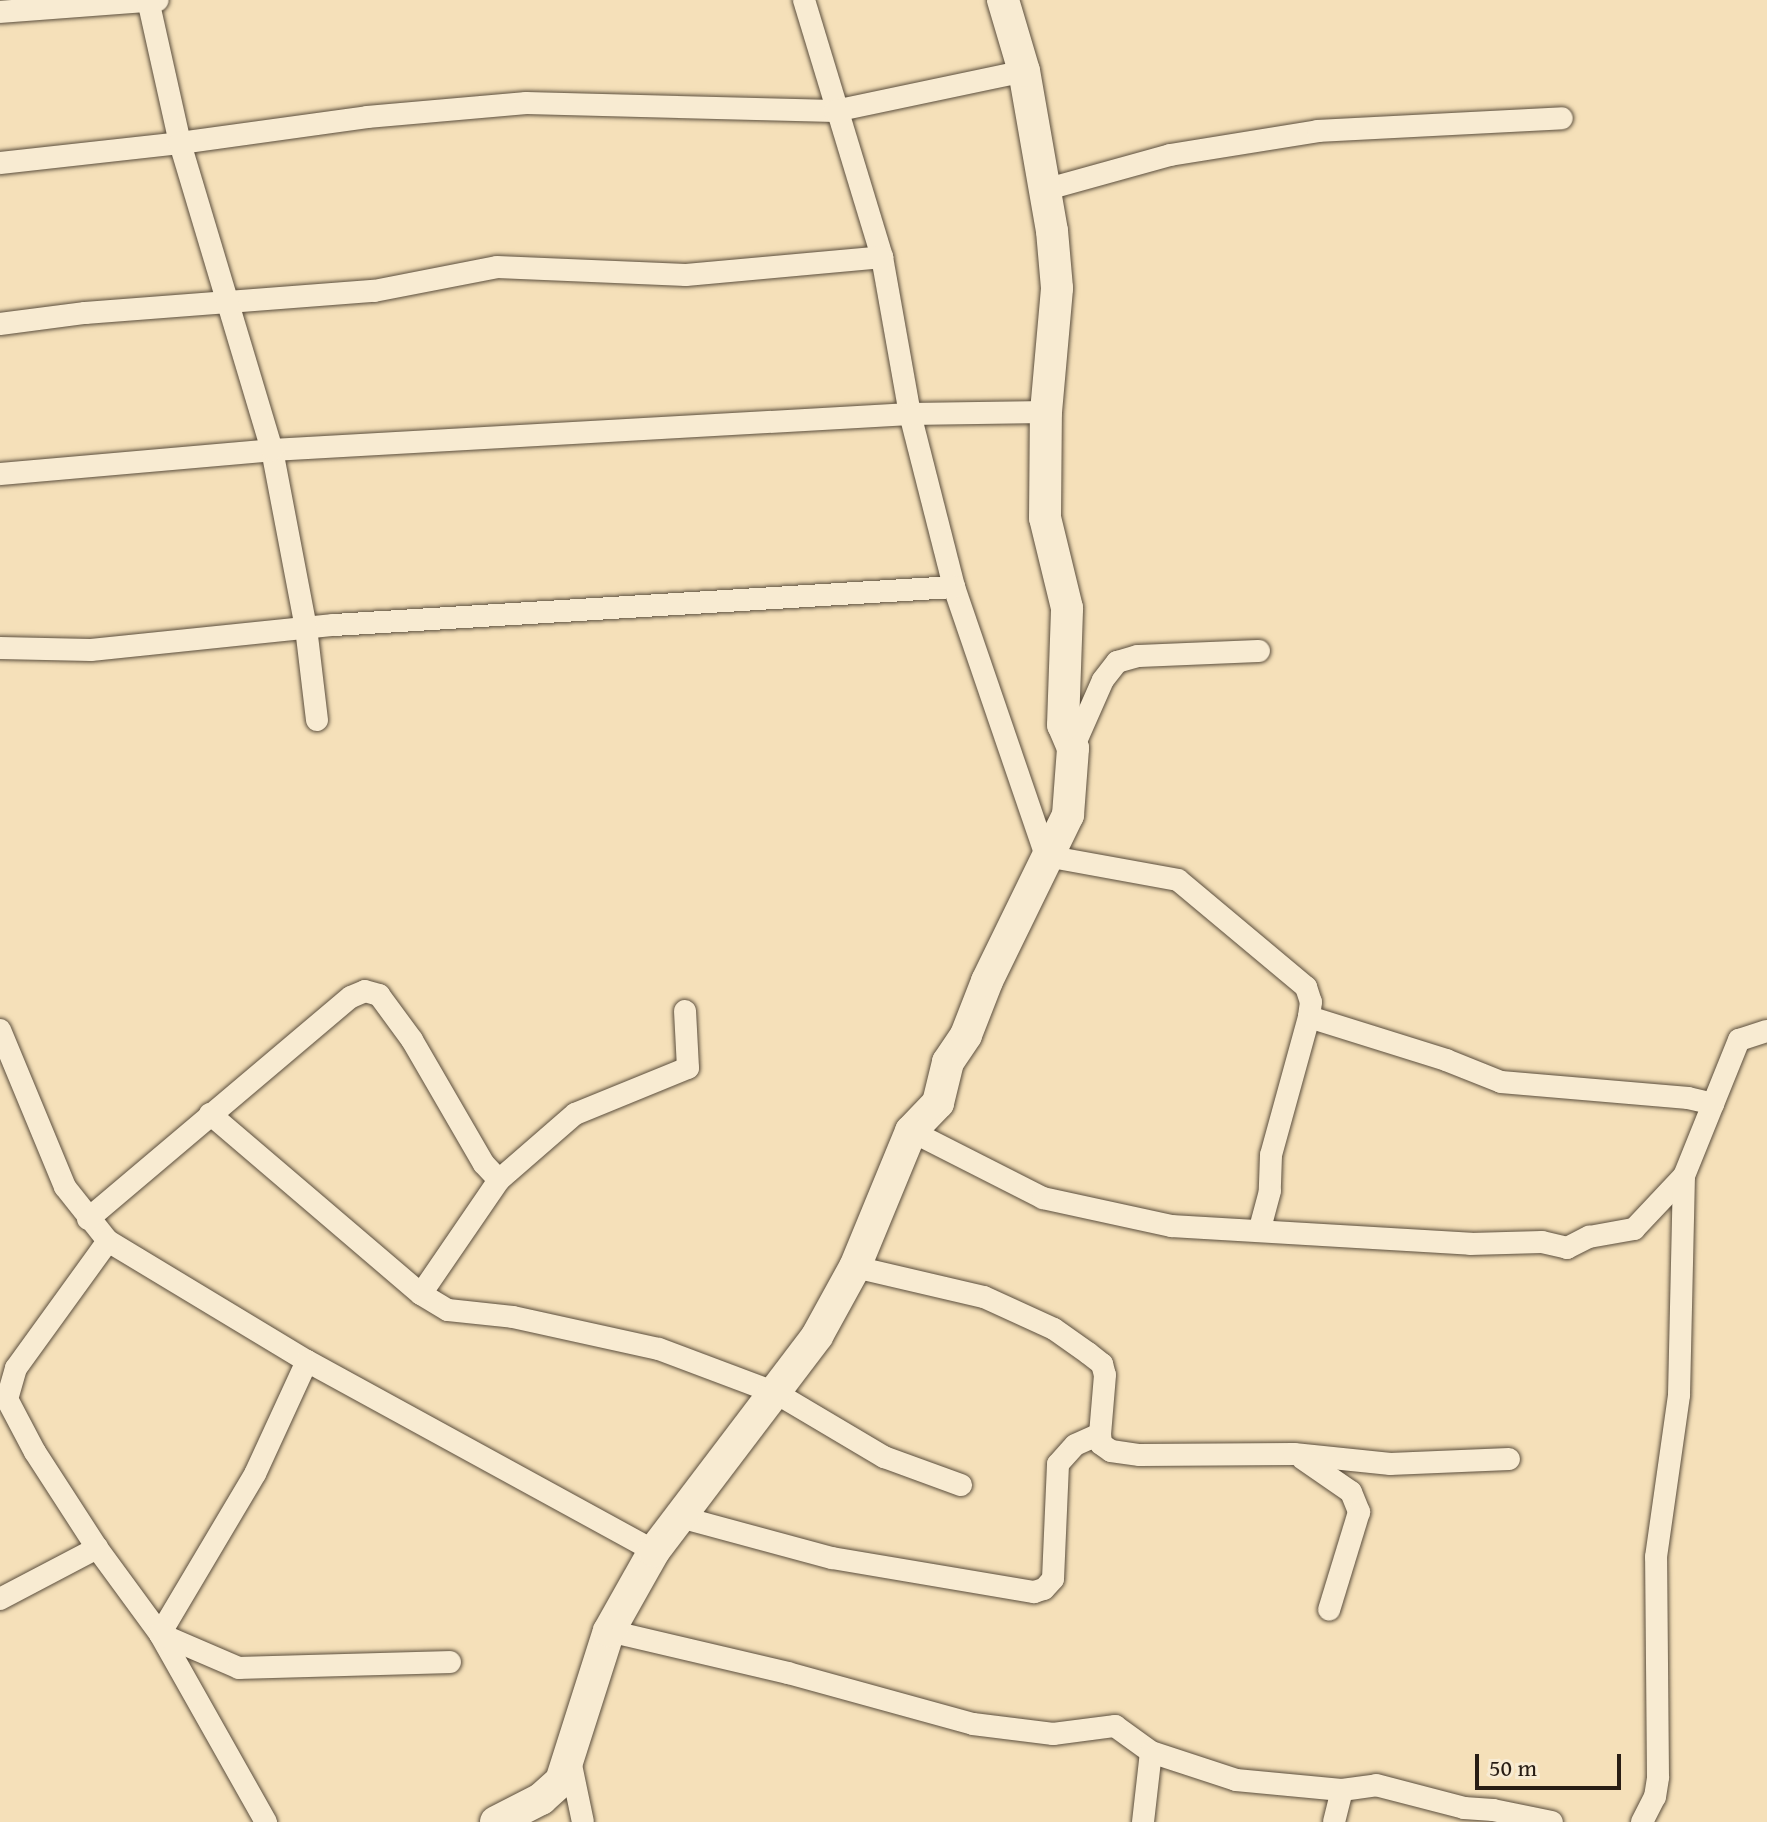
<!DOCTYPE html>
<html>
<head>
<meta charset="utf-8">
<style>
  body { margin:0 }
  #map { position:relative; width:1767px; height:1822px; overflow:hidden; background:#f5e0b9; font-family:"Gentium Book Plus",serif }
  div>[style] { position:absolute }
  .roads { filter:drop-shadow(0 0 2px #5b4e3d) drop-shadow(0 0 2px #5b4e3d) }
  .street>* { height:22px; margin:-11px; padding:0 11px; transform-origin:11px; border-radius:11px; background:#f8ebd2 }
  .secondary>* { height:32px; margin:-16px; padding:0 16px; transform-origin:16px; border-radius:16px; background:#f8ebd2 }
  span { translate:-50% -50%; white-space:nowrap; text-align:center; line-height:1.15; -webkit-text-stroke:8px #f8ebd2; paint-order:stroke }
  .scale { position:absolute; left:1475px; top:1754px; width:146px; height:36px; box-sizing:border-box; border:4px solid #281d14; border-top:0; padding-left:10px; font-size:24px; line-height:28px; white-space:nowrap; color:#281d14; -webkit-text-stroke:6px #f8ebd2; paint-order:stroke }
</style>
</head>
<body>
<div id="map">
  <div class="roads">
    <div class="street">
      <i style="left:804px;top:0;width:269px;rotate:73.1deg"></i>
      <i style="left:882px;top:257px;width:159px;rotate:79.9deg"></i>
      <i style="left:910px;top:414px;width:179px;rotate:75.7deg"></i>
      <i style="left:954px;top:587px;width:284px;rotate:71.1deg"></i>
      <i style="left:1046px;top:856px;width:134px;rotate:10.3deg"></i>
      <i style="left:1178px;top:880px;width:167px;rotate:39.9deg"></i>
      <i style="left:1306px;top:987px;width:16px;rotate:72deg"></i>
      <i style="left:1311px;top:1002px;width:15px;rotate:98deg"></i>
      <i style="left:1309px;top:1017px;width:143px;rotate:105.4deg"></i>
      <i style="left:1271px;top:1155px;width:36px;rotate:92deg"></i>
      <i style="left:1270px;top:1191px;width:39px;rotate:105deg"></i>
      <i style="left:0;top:12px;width:158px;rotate:-4.3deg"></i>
      <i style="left:0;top:163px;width:181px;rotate:-6.3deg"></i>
      <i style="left:180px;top:143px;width:147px;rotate:-102.6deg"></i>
      <i style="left:1044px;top:190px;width:131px;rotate:-15.5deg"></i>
      <i style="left:1170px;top:155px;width:150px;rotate:-9.2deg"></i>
      <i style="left:1318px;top:131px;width:244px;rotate:-3deg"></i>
      <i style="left:0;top:324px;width:86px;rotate:-7.4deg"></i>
      <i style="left:85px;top:313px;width:290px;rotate:-4.4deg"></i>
      <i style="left:374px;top:291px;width:125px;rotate:-11deg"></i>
      <i style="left:497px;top:267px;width:189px;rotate:2.4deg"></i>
      <i style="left:686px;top:275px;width:197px;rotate:-5.2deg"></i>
      <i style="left:0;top:474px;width:273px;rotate:-5deg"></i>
      <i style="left:272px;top:450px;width:639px;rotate:-3.23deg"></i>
      <i style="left:910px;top:414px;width:136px;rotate:-0.8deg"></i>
      <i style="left:0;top:648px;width:91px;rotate:1.3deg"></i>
      <i style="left:91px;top:650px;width:244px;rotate:-5.9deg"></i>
      <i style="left:334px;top:625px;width:621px;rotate:-3.51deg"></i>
      <i style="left:317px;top:720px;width:93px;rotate:-96.8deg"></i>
      <i style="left:306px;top:628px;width:181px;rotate:-100.8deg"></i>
      <i style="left:272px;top:450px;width:320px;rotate:-106.7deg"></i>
      <i style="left:180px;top:143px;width:189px;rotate:-7.9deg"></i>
      <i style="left:367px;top:117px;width:160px;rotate:-5deg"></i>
      <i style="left:526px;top:103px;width:309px;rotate:1.5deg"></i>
      <i style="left:835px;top:111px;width:193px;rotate:-11.9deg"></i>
      <i style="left:1073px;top:748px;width:74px;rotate:-66.2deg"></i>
      <i style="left:1103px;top:680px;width:23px;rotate:-52deg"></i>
      <i style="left:1117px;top:662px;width:22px;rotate:-16deg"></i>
      <i style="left:1138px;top:656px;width:121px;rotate:-2.4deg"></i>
      <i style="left:1309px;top:1017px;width:144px;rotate:17.4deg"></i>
      <i style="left:1446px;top:1060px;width:59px;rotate:21.8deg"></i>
      <i style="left:1501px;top:1082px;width:188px;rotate:4.9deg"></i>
      <i style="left:1688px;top:1098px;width:26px;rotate:13deg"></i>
      <i style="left:0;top:1030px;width:170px;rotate:67.5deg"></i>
      <i style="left:65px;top:1187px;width:69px;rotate:51.5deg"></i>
      <i style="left:108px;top:1241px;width:232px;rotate:31.1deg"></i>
      <i style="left:307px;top:1361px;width:396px;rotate:28.7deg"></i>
      <i style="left:210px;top:1114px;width:277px;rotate:40.5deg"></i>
      <i style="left:421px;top:1294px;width:31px;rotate:31deg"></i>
      <i style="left:448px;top:1310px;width:65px;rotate:6.1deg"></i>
      <i style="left:513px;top:1317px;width:149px;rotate:12.4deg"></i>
      <i style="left:659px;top:1349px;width:125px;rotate:20.6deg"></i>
      <i style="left:776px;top:1393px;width:126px;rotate:30.7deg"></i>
      <i style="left:884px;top:1457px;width:82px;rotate:20deg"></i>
      <i style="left:911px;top:1131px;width:148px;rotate:26.9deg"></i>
      <i style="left:1043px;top:1198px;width:131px;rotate:12.3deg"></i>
      <i style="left:1171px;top:1226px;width:300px;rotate:3.4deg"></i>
      <i style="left:1470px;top:1244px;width:72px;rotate:-1.6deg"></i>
      <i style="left:1542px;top:1242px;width:26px;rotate:13deg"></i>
      <i style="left:1567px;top:1248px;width:25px;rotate:-27deg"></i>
      <i style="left:1589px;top:1237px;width:46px;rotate:-10.1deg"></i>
      <i style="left:1634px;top:1229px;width:73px;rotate:-46.7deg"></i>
      <i style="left:1684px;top:1176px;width:147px;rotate:-68deg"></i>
      <i style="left:1739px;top:1040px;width:29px;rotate:-18deg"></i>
      <i style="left:499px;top:1180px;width:101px;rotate:-41deg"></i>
      <i style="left:575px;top:1114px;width:122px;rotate:-22.2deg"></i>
      <i style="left:688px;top:1068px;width:57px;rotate:-93deg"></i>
      <i style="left:88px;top:1219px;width:344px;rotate:-40.2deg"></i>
      <i style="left:351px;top:997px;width:15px;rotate:-23deg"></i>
      <i style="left:365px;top:991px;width:15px;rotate:16deg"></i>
      <i style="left:379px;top:995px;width:56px;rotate:53.7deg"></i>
      <i style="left:412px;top:1040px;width:143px;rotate:59.9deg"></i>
      <i style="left:484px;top:1164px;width:22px;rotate:47deg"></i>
      <i style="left:499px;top:1180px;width:138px;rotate:124.4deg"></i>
      <i style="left:108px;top:1241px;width:157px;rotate:125.9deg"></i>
      <i style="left:16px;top:1368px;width:32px;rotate:106deg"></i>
      <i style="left:7px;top:1399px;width:60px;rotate:62.2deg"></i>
      <i style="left:35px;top:1452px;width:114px;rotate:57.1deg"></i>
      <i style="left:97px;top:1548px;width:107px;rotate:53.8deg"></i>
      <i style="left:160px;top:1634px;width:216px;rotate:60.6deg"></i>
      <i style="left:855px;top:1267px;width:132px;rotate:13.1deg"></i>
      <i style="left:984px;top:1297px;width:77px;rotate:24.6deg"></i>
      <i style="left:1054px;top:1329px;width:42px;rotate:35.2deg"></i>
      <i style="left:1088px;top:1353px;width:18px;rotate:38deg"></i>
      <i style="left:1102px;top:1364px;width:11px;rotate:75deg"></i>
      <i style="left:1105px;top:1375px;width:59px;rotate:94.8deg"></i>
      <i style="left:1100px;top:1434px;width:10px;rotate:84deg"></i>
      <i style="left:1101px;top:1444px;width:12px;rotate:35deg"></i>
      <i style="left:1111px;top:1451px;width:29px;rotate:8deg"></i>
      <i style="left:1140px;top:1455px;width:154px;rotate:-0.4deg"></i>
      <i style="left:1294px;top:1454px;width:97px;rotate:5.9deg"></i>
      <i style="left:1390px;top:1464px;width:119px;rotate:-2.4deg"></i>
      <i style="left:307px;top:1361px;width:124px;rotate:114.7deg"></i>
      <i style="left:255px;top:1474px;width:186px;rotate:120.7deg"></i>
      <i style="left:160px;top:1634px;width:86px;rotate:23.3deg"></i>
      <i style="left:239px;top:1668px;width:211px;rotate:-1.6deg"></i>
      <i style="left:1303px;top:1459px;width:58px;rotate:34.5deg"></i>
      <i style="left:1351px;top:1492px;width:22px;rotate:68deg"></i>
      <i style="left:1359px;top:1512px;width:102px;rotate:107deg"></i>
      <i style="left:680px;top:1517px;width:157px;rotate:15.1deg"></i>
      <i style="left:832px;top:1558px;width:205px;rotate:9.6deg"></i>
      <i style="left:1034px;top:1592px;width:10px;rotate:-17deg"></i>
      <i style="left:1044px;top:1589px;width:13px;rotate:-48deg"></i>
      <i style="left:1053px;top:1579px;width:115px;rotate:-87.5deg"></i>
      <i style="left:1058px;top:1464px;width:25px;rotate:-48deg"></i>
      <i style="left:1075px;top:1445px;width:27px;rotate:-24deg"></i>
      <i style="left:0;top:1599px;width:110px;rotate:-27.7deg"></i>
      <i style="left:609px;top:1631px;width:184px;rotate:13.2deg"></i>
      <i style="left:788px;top:1673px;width:192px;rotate:15.4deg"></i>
      <i style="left:973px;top:1724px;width:81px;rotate:7.1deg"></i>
      <i style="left:1053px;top:1734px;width:63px;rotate:-7.4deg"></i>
      <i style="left:1115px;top:1726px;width:44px;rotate:35.8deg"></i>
      <i style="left:1151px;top:1752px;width:89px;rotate:18.2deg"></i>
      <i style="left:1236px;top:1780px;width:106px;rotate:5.4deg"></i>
      <i style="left:1342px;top:1790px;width:34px;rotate:-8deg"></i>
      <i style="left:1376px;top:1785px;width:91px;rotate:14.6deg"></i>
      <i style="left:1464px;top:1808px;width:29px;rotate:4deg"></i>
      <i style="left:1493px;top:1810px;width:60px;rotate:11.5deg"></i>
      <i style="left:570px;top:1760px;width:63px;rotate:78.2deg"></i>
      <i style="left:1143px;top:1822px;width:70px;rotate:-83.5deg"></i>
      <i style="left:1334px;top:1822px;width:33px;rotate:-76deg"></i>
      <i style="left:1642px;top:1822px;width:28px;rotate:-63deg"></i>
      <i style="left:1655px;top:1797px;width:20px;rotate:-81deg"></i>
      <i style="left:1658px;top:1777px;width:220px;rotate:-90.5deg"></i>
      <i style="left:1656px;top:1557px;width:164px;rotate:-81.9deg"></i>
      <i style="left:1679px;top:1395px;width:219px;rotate:-88.7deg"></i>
    </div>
    <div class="secondary">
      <i style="left:496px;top:1822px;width:51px;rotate:-27.1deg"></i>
      <i style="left:541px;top:1799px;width:27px;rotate:-42deg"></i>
      <i style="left:561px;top:1781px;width:157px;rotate:-72.3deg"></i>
      <i style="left:609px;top:1631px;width:92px;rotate:-60.6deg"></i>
      <i style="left:654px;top:1551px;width:270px;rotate:-52.8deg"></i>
      <i style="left:817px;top:1336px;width:79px;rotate:-61.2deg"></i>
      <i style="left:855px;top:1267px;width:147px;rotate:-67.6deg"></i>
      <i style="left:911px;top:1131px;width:39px;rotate:-46deg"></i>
      <i style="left:938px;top:1103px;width:42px;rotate:-76.3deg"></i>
      <i style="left:948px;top:1062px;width:32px;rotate:-56deg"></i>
      <i style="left:966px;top:1035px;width:58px;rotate:-68.7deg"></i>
      <i style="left:987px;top:981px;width:185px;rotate:-64deg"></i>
      <i style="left:1068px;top:815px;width:67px;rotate:-85.7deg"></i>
      <i style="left:1073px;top:748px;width:25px;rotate:-113deg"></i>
      <i style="left:1063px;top:725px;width:117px;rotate:-88deg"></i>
      <i style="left:1067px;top:608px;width:93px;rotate:-103.7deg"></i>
      <i style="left:1045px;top:518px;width:106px;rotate:-89.5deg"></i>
      <i style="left:1046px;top:412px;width:124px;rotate:-84.9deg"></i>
      <i style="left:1057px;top:288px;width:57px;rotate:-95deg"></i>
      <i style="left:1052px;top:231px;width:162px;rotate:-99.9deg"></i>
      <i style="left:1024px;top:71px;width:74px;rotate:-106.5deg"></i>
    </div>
  </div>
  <div class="scale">50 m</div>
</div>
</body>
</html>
